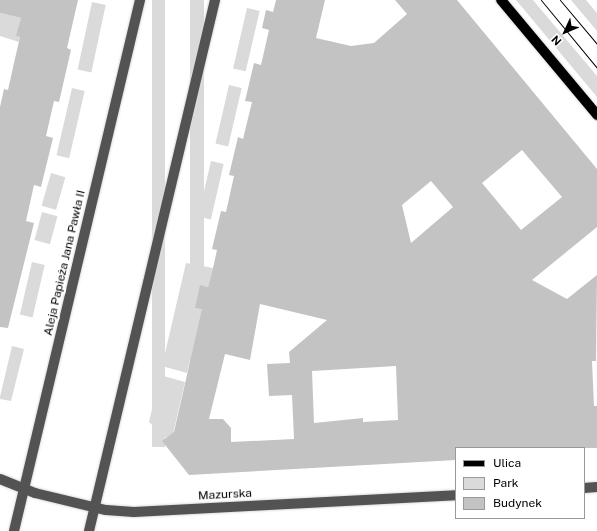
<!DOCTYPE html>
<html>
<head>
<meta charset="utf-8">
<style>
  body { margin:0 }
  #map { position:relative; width:597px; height:531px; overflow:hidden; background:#fff; font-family:"Public Sans",sans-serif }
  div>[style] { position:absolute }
  .green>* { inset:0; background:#dadada; transform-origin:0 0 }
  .building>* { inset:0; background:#c3c3c3 }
  .roads { filter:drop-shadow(0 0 1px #dbdbdb) drop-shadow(0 0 1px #dbdbdb) }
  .minor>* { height:10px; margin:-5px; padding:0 5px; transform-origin:5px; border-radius:5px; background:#535353 }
  .major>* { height:10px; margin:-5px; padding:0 5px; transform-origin:5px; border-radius:5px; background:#000 }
  .tram>* { height:1px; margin:-0.5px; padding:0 0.5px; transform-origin:0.5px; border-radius:0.5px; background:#000 }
  span { translate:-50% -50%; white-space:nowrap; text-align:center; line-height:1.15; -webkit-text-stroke:4px #fff; paint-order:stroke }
  .street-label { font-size:12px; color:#000 }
  .legend { position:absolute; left:455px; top:447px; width:130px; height:72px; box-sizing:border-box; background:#fff; border:1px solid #999; margin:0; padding:5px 7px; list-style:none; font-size:12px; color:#000 }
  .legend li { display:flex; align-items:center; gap:8px; height:20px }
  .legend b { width:20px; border:1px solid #999 }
  .north { position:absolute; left:545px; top:12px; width:40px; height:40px; -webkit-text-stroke:3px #fff; paint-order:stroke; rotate:226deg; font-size:11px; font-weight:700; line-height:16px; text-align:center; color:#000 }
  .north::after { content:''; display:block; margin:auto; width:14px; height:18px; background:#000; clip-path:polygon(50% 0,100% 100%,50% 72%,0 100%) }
</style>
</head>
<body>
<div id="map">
  <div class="green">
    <i style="left:152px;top:0;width:13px;height:447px"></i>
    <i style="left:190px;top:0;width:14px;height:455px"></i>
    <i style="clip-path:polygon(516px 0,533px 0,597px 76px,597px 97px)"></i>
    <i style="clip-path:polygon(571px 0,586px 0,597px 13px,597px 31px)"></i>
    <i style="left:92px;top:2px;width:14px;height:69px;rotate:12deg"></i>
    <i style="left:247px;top:8px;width:13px;height:62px;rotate:13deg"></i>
    <i style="clip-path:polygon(0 13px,21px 18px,17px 36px,20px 37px,19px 42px,0 36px)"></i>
    <i style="left:229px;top:85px;width:13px;height:60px;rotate:13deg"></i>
    <i style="left:72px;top:88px;width:13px;height:69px;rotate:13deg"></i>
    <i style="left:211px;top:161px;width:13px;height:57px;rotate:13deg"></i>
    <i style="left:51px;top:173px;width:15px;height:34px;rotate:16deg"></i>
    <i style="left:42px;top:212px;width:16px;height:29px;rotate:15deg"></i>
    <i style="left:32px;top:262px;width:13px;height:54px;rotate:13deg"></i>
    <i style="clip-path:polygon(186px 263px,213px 268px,208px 287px,200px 285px,195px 308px,202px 309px,187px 373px,162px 366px)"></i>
    <i style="clip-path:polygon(12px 346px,24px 349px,11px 401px,0 399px,0 397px)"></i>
    <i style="clip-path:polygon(160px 375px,185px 382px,173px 434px,166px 438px,149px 422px)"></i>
  </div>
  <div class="building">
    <i style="clip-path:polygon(0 0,78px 0,67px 48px,71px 50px,59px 102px,54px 101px,46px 136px,53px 138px,41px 187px,34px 185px,26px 221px,34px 223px,8px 328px,0 327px,0 107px,4px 89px,8px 90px,14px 63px,20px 37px,16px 36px,21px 18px,0 13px)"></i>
    <i style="clip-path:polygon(evenodd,276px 0,325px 0,316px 38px,351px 46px,374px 43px,407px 14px,395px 0,457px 0,597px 169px,597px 227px,532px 280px,567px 299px,597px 275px,596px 361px,592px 361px,594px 406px,597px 406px,597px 448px,456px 448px,456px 460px,189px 475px,162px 441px,174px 432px,202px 309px,195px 308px,200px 285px,208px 287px,213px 268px,217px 250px,212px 249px,221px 211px,226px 212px,234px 176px,229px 175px,238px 137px,243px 139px,252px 102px,245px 101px,254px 63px,261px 65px,269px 30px,262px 28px,266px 10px,273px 12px,276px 0,522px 150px,562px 197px,521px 230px,482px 183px,522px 150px,276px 0,431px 181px,453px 207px,411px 243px,402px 205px,431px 181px,276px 0,260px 304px,327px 320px,289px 352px,290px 363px,267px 364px,269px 396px,292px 395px,294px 439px,231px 442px,231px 428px,223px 419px,209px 419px,225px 354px,250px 360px,260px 304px,276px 0,396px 366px,398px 420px,363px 422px,363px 418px,314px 423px,312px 371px,396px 366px)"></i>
  </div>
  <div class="roads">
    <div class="minor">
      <i style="left:0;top:479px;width:38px;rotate:22deg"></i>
      <i style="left:35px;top:493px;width:73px;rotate:13.5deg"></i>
      <i style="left:106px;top:510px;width:28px;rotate:4deg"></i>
      <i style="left:134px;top:512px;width:322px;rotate:-3deg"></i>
      <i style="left:584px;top:488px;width:13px;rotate:-4deg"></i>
      <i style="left:14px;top:531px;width:546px;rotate:-76.65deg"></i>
      <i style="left:89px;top:531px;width:546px;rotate:-76.65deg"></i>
    </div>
    <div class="major">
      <i style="left:501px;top:0;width:150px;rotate:50.1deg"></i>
    </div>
  </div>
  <div class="tram">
    <i style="left:541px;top:0;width:88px;rotate:50.5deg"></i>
    <i style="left:560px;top:0;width:57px;rotate:49.9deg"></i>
  </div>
  <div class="street-label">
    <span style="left:65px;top:263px;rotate:-77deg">Aleja Papieża Jana Pawła II</span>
    <span style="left:225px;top:495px;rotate:-3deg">Mazurska</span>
  </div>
  <ul class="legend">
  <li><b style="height:5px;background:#000"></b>Ulica</li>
  <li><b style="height:11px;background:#dadada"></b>Park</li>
  <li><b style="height:11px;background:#c3c3c3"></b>Budynek</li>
  </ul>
  <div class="north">N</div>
</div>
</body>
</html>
